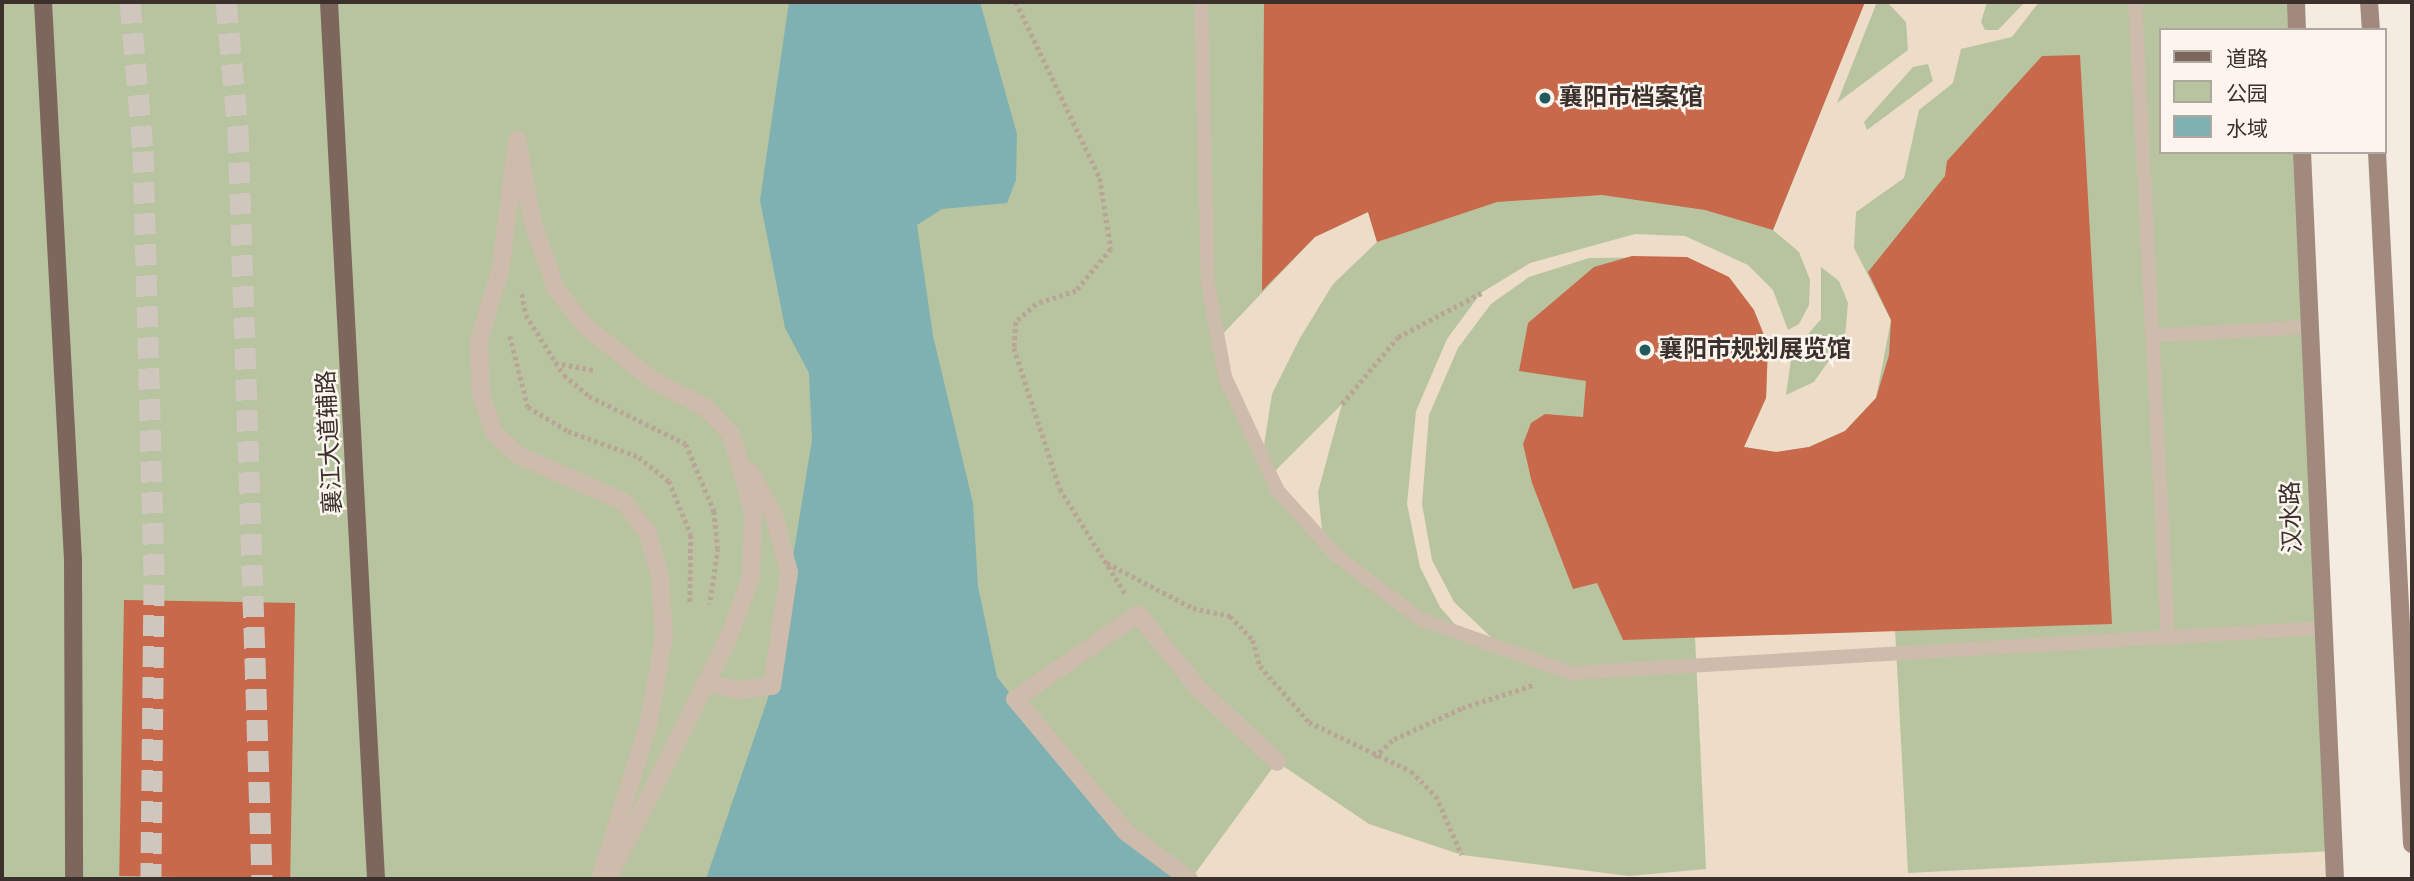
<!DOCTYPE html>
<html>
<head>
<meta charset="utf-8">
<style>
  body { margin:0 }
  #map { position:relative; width:2414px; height:881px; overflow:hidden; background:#f4ebe1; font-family:"DejaVu Sans","Noto Sans SC",sans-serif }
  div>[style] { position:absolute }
  .green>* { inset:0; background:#b8c4a0 }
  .plaza>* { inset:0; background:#ecdcc8 }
  .water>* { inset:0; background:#7fb0b2 }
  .building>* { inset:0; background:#c8694b; transform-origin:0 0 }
  .highway-tunnel>* { height:21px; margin-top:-10.5px; transform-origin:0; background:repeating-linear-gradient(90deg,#cfc6bd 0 21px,transparent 0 31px) }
  .path>* { height:4.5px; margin-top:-2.25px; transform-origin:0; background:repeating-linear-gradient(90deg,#b9a596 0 3.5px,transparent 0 7px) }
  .lane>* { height:14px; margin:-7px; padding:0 7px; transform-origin:7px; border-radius:7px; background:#cdbbac }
  .street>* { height:18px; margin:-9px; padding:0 9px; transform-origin:9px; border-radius:9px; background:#cdbbac }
  .secondary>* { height:18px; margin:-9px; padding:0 9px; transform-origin:9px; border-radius:9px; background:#a18a7d }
  .primary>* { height:18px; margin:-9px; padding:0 9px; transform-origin:9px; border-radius:9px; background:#7d675c }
  .dots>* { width:19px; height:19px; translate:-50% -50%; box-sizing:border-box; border:4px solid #fbf5ee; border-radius:50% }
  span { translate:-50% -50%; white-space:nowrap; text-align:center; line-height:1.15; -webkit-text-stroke:5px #fbf5ee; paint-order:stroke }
  .poi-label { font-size:24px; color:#3b302b; font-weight:700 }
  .left { translate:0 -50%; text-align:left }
  .street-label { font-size:24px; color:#3b302b }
  .frame { position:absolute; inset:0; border:4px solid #3b302b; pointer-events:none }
  .legend { position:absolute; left:2159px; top:28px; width:228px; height:126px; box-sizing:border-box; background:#fbf5ee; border:2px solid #aea6a0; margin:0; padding:9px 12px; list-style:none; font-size:21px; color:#3b302b }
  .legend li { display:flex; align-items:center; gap:14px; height:35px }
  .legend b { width:35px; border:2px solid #aea6a0 }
</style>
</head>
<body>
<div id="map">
  <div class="green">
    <i style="clip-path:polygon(2px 2px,2297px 2px,2298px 30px,2160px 30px,2160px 152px,2303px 152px,2335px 879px,2px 879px)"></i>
  </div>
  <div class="plaza">
    <i style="clip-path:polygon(evenodd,1865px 2px,1877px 2px,1837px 103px,1908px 50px,1906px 22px,1887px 2px,1987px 2px,1981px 22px,1985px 30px,1998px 30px,2025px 2px,2039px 2px,2012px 37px,1961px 49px,1953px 83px,1919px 110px,1904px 178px,1856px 212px,1854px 248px,1891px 320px,1876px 398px,1845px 431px,1809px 447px,1776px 452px,1744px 447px,1766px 398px,1768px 345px,1687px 257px,1589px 258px,1529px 277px,1491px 304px,1458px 348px,1429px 415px,1422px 504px,1432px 560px,1454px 602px,1511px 656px,1467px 638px,1440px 607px,1420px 567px,1407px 504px,1416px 411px,1447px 339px,1481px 293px,1530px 263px,1635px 234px,1685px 236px,1748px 265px,1773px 290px,1788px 330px,1799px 324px,1809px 305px,1810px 280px,1799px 252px,1773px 230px,1865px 2px,1928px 64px,1933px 81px,1867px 130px,1864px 122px,1913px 67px,1928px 64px,1865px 2px,1821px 267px,1839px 281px,1848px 303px,1845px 337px,1814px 382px,1786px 395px,1792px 353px,1821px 319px,1821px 267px)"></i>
    <i style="clip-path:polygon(1368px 212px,1377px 242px,1333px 284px,1300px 338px,1272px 394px,1262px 458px,1218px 339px,1315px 237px)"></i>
    <i style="clip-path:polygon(1342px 404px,1318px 492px,1323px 539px,1271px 475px)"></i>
    <i style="clip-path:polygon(1895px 628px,1908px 873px,2333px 851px,2335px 879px,1191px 879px,1277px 762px,1369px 824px,1462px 855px,1629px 876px,1706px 869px,1695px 637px)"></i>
  </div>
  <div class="water">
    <i style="clip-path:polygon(789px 2px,980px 2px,1017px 134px,1016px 180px,1007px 203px,942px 209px,917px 225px,933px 336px,973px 503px,978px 586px,997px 677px,1065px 763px,1189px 879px,706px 879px,772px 686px,812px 440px,809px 373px,785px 328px,760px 200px)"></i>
  </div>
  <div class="building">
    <i style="clip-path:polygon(1264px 2px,1865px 2px,1773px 230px,1705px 210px,1602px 195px,1497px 202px,1377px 242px,1368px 212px,1315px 237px,1262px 291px)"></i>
    <i style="clip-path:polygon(2080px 55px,2112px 624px,1623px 640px,1597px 583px,1573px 589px,1532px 483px,1523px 444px,1531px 423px,1545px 414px,1583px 417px,1586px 381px,1519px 371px,1528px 323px,1594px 267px,1632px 256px,1687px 257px,1729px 277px,1754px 310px,1768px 345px,1766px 398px,1744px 447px,1776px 452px,1809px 447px,1845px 431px,1876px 398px,1889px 355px,1891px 320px,1868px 272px,1945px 176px,1947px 161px,2042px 56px)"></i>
    <i style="left:295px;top:603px;width:276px;height:171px;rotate:91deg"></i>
  </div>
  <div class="highway-tunnel">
    <i style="left:130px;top:2px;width:150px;rotate:85deg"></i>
    <i style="left:143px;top:151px;width:433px;rotate:88.5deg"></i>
    <i style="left:154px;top:584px;width:295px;rotate:90.6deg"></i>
    <i style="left:226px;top:2px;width:130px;rotate:84.7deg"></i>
    <i style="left:238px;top:131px;width:748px;rotate:88.16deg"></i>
  </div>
  <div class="path">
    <i style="left:1016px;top:2px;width:195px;rotate:64.5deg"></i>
    <i style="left:1100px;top:178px;width:72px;rotate:81.2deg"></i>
    <i style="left:1111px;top:249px;width:55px;rotate:129.8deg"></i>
    <i style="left:1076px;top:291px;width:42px;rotate:162deg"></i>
    <i style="left:1036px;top:304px;width:27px;rotate:138deg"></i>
    <i style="left:1016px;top:322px;width:26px;rotate:94deg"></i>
    <i style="left:1014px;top:348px;width:148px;rotate:71.9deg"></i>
    <i style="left:1060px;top:489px;width:123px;rotate:58deg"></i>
    <i style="left:522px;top:294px;width:21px;rotate:79deg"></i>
    <i style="left:526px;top:315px;width:71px;rotate:57.7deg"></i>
    <i style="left:564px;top:375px;width:33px;rotate:40deg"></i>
    <i style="left:589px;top:396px;width:108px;rotate:26.3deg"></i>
    <i style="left:686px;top:444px;width:73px;rotate:67.3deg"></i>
    <i style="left:714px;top:511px;width:37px;rotate:84deg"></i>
    <i style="left:718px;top:548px;width:57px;rotate:98.1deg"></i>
    <i style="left:510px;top:336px;width:73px;rotate:75.8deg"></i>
    <i style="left:528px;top:407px;width:47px;rotate:31deg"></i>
    <i style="left:568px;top:431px;width:76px;rotate:20.1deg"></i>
    <i style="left:639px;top:457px;width:38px;rotate:39deg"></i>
    <i style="left:669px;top:481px;width:58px;rotate:67.8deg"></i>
    <i style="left:691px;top:535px;width:69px;rotate:90.8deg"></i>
    <i style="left:555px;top:363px;width:40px;rotate:10deg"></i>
    <i style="left:1342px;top:404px;width:87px;rotate:-50.1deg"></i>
    <i style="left:1398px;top:337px;width:94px;rotate:-27.9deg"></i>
    <i style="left:1107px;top:563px;width:97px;rotate:27.6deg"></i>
    <i style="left:1193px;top:608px;width:38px;rotate:12deg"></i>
    <i style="left:1230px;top:616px;width:33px;rotate:46deg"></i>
    <i style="left:1253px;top:640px;width:27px;rotate:75deg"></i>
    <i style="left:1260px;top:666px;width:74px;rotate:48.8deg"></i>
    <i style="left:1309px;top:722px;width:113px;rotate:25.7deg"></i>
    <i style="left:1411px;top:771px;width:35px;rotate:45deg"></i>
    <i style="left:1436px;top:796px;width:64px;rotate:66.2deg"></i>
    <i style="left:1374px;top:757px;width:27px;rotate:-42deg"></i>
    <i style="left:1394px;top:739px;width:75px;rotate:-24.5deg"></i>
    <i style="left:1462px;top:708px;width:75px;rotate:-17.9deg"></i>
  </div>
  <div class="lane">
    <i style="left:1201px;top:2px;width:282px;rotate:88.6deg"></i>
    <i style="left:1208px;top:284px;width:95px;rotate:79.6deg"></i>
    <i style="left:1225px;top:377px;width:126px;rotate:65.1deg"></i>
    <i style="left:1278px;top:491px;width:88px;rotate:47.8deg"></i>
    <i style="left:1337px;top:556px;width:104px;rotate:37.2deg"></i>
    <i style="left:1420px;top:619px;width:160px;rotate:19.7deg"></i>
    <i style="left:1571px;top:673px;width:751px;rotate:-3.43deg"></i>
    <i style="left:2135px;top:2px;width:637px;rotate:87.03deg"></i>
    <i style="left:2152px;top:336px;width:157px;rotate:-3.3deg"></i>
  </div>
  <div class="street">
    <i style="left:705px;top:682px;width:34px;rotate:14deg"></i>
    <i style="left:738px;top:690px;width:34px;rotate:-7deg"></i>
    <i style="left:772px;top:686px;width:115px;rotate:-81.5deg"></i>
    <i style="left:789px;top:572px;width:58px;rotate:-105deg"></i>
    <i style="left:774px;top:516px;width:51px;rotate:-118.1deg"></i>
    <i style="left:600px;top:879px;width:160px;rotate:-72.6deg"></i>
    <i style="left:648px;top:726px;width:90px;rotate:-79.8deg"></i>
    <i style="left:664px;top:637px;width:59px;rotate:-93.9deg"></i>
    <i style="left:660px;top:578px;width:47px;rotate:-104.9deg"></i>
    <i style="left:648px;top:533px;width:39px;rotate:-128deg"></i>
    <i style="left:624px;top:502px;width:116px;rotate:-156.1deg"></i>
    <i style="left:518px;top:455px;width:33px;rotate:-137deg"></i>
    <i style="left:494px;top:433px;width:41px;rotate:-108.4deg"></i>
    <i style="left:481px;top:394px;width:53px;rotate:-92.2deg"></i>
    <i style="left:479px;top:341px;width:77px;rotate:-73.4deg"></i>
    <i style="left:501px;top:267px;width:128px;rotate:-82.8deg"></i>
    <i style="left:517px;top:140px;width:85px;rotate:79.1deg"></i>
    <i style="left:533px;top:223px;width:70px;rotate:70.8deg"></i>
    <i style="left:556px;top:289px;width:47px;rotate:51.9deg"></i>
    <i style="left:585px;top:326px;width:87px;rotate:38.5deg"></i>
    <i style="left:653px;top:380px;width:60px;rotate:27.8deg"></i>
    <i style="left:706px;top:408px;width:36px;rotate:46deg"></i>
    <i style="left:731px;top:434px;width:80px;rotate:74.1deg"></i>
    <i style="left:753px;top:511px;width:66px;rotate:91.7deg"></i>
    <i style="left:751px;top:577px;width:66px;rotate:110.4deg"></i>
    <i style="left:728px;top:639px;width:268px;rotate:116.6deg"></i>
    <i style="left:1189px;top:879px;width:79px;rotate:-143.3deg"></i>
    <i style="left:1126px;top:832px;width:173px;rotate:-129.8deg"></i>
    <i style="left:1015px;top:699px;width:150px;rotate:-34.6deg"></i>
    <i style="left:1138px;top:614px;width:95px;rotate:51deg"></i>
    <i style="left:1198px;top:688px;width:108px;rotate:43.1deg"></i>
  </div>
  <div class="secondary">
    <i style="left:2296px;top:2px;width:28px;rotate:88deg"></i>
    <i style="left:2369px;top:2px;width:28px;rotate:86deg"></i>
    <i style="left:2302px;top:152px;width:728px;rotate:87.4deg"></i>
    <i style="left:2377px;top:152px;width:693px;rotate:87.1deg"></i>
  </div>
  <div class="primary">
    <i style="left:43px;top:2px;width:559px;rotate:86.92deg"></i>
    <i style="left:73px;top:560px;width:319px;rotate:89.8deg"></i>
    <i style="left:329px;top:2px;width:878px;rotate:86.93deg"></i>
  </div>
  <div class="dots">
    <i style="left:1545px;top:98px;background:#1f5a5e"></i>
    <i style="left:1645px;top:350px;background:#1f5a5e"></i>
  </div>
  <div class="poi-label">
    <span class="left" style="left:1559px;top:98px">襄阳市档案馆</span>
    <span class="left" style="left:1659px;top:350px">襄阳市规划展览馆</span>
  </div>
  <div class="street-label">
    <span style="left:330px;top:442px;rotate:-93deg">襄江大道辅路</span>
    <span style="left:2292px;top:517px;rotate:-92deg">汉水路</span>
  </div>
  <div class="frame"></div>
  <ul class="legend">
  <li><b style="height:9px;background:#7d675c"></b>道路</li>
  <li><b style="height:19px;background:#b8c4a0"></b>公园</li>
  <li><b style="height:19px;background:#7fb0b2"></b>水域</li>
  </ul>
</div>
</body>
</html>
